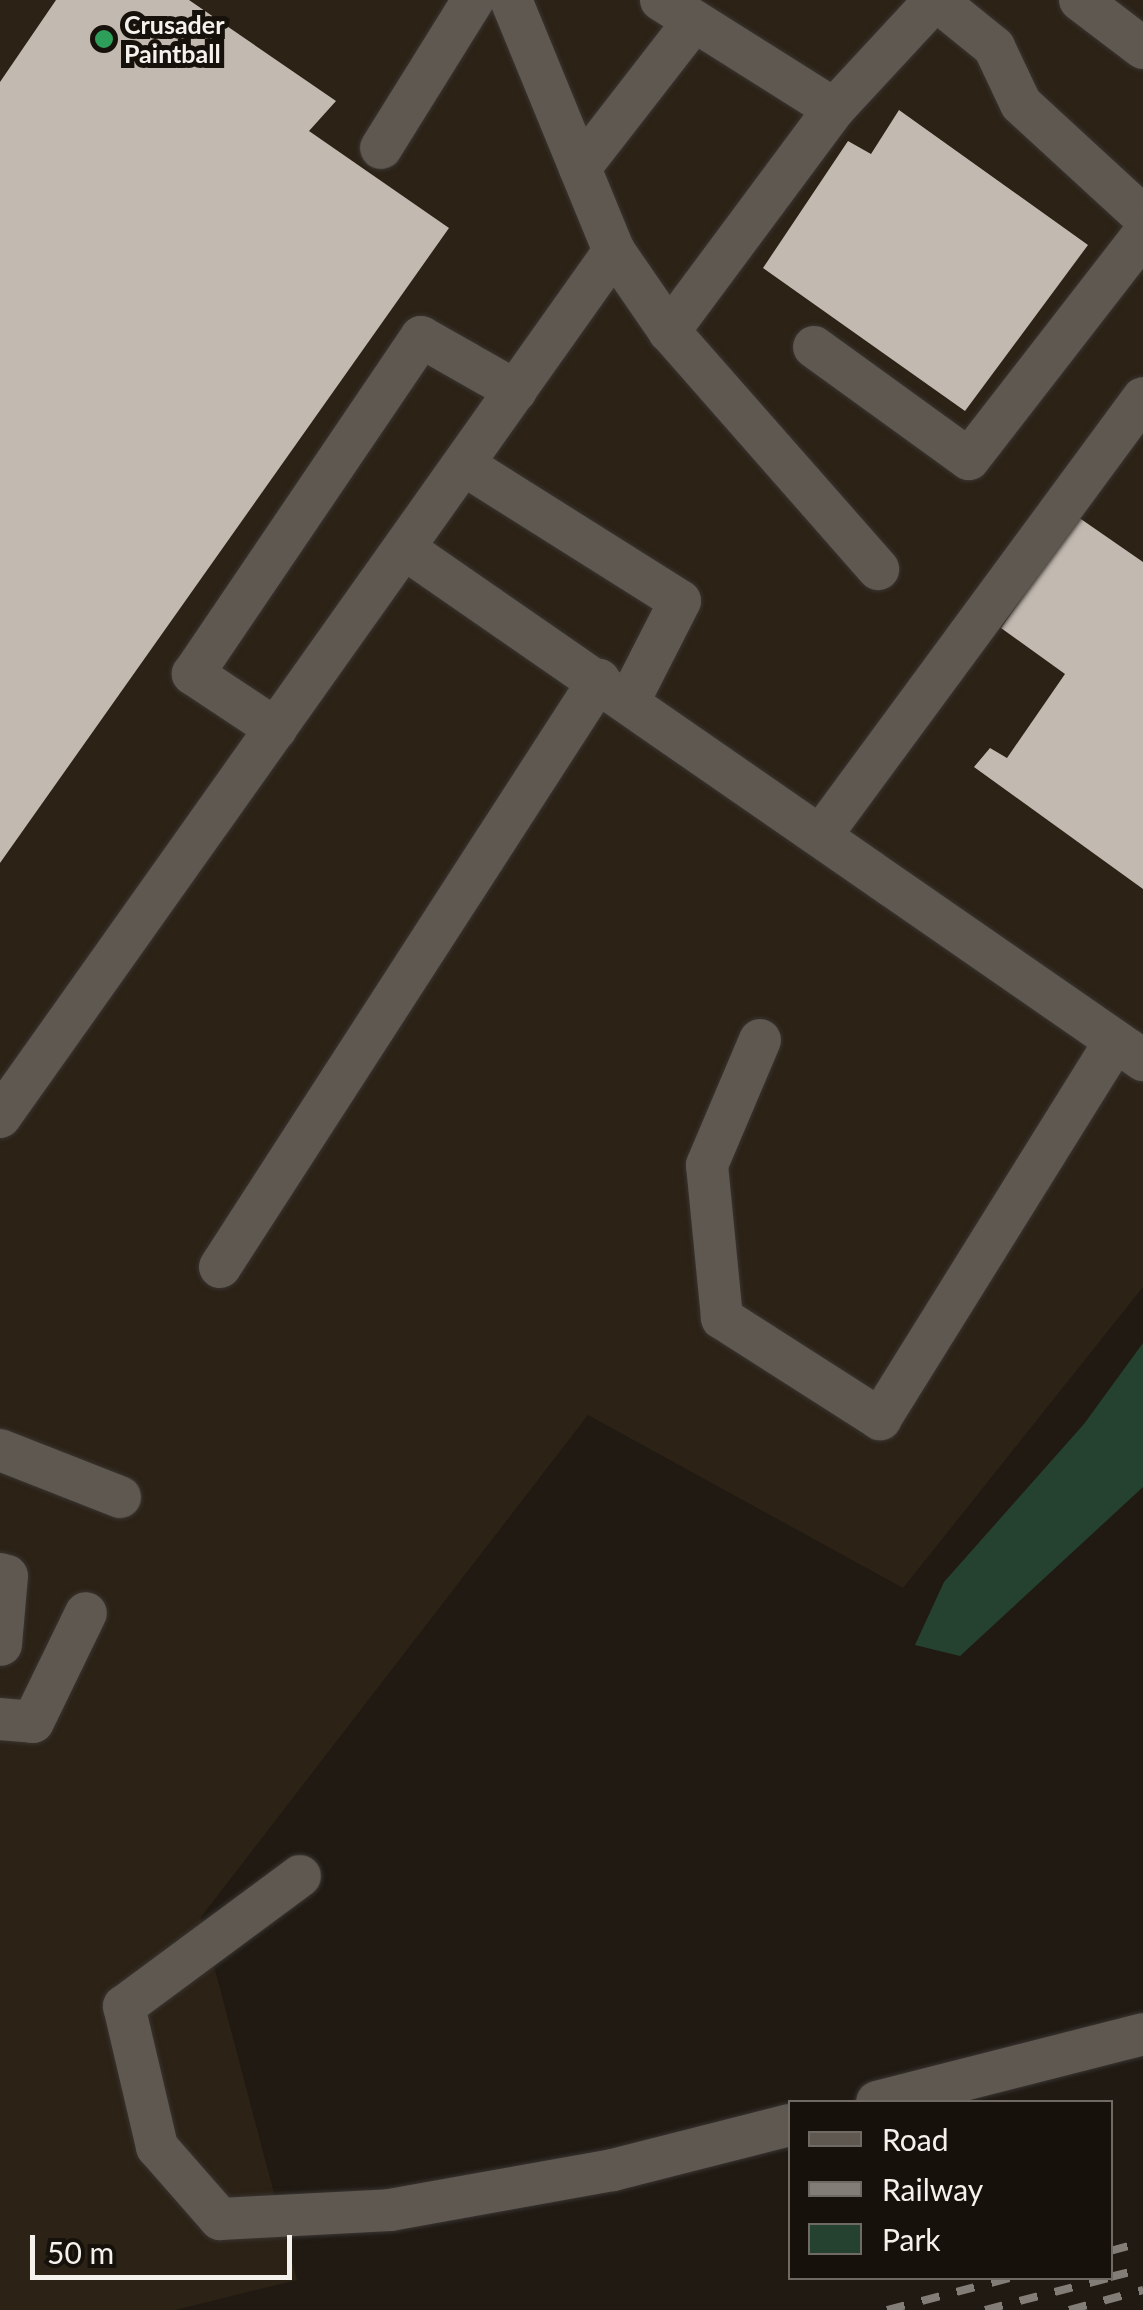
<!DOCTYPE html>
<html>
<head>
<meta charset="utf-8">
<style>
  body { margin:0 }
  #map { position:relative; width:1143px; height:2310px; overflow:hidden; background:#201a13; font-family:Lato,sans-serif }
  div>[style] { position:absolute }
  .built>* { inset:0; background:#2c2216 }
  .green>* { inset:0; background:#24422f }
  .building>* { inset:0; background:#c2b9b0 }
  .roads { filter:drop-shadow(0 0 2px #383431) drop-shadow(0 0 2px #383431) }
  .minor>* { height:42px; margin:-21px; padding:0 21px; transform-origin:21px; border-radius:21px; background:#5f5850 }
  .rail>* { height:8px; margin-top:-4px; transform-origin:0; background:repeating-linear-gradient(90deg,#837d77 0 18px,transparent 0 36px) }
  .dots>* { width:28px; height:28px; translate:-50% -50%; box-sizing:border-box; border:5px solid #16110a; border-radius:50% }
  span { translate:-50% -50%; white-space:nowrap; text-align:center; line-height:1.15; -webkit-text-stroke:10px #16110a; paint-order:stroke }
  .poi-label { font-size:25px; color:#f5f1ec; font-weight:700 }
  .left { translate:0 -50%; text-align:left }
  .legend { position:absolute; left:788px; top:2100px; width:325px; height:180px; box-sizing:border-box; background:#16110a; border:2px solid #6f6b64; margin:0; padding:12px 18px; list-style:none; font-size:30px; color:#f5f1ec }
  .legend li { display:flex; align-items:center; gap:20px; height:50px }
  .legend b { width:50px; border:2px solid #6f6b64 }
  .scale { position:absolute; left:30px; top:2235px; width:262px; height:45px; box-sizing:border-box; border:5px solid #f5f1ec; border-top:0; padding-left:12px; font-size:30px; line-height:35px; white-space:nowrap; color:#f5f1ec; -webkit-text-stroke:8px #16110a; paint-order:stroke }
</style>
</head>
<body>
<div id="map">
  <div class="built">
    <i style="clip-path:polygon(0 0,1143px 0,1143px 1287px,903px 1588px,588px 1415px,201px 1917px,297px 2280px,175px 2310px,0 2310px)"></i>
  </div>
  <div class="green">
    <i style="clip-path:polygon(1143px 1343px,1143px 1487px,960px 1656px,915px 1645px,944px 1582px,1084px 1424px)"></i>
  </div>
  <div class="building">
    <i style="clip-path:polygon(56px 0,189px 0,336px 101px,309px 131px,449px 228px,0 863px,0 82px)"></i>
    <i style="clip-path:polygon(899px 110px,1088px 245px,965px 411px,763px 268px,848px 141px,871px 154px)"></i>
    <i style="clip-path:polygon(1078px 517px,1143px 562px,1143px 889px,974px 767px,990px 748px,1007px 758px,1065px 674px,1001px 628px)"></i>
  </div>
  <div class="roads">
    <div class="minor">
      <i style="left:661px;top:0;width:204px;rotate:32.2deg"></i>
      <i style="left:834px;top:109px;width:277px;rotate:126.6deg"></i>
      <i style="left:936px;top:0;width:75px;rotate:39deg"></i>
      <i style="left:994px;top:47px;width:63px;rotate:64.7deg"></i>
      <i style="left:1021px;top:104px;width:166px;rotate:42.6deg"></i>
      <i style="left:1080px;top:0;width:79px;rotate:37.3deg"></i>
      <i style="left:834px;top:109px;width:149px;rotate:-47.2deg"></i>
      <i style="left:381px;top:148px;width:174px;rotate:-58.1deg"></i>
      <i style="left:580px;top:168px;width:186px;rotate:-52.2deg"></i>
      <i style="left:614px;top:251px;width:97px;rotate:55.5deg"></i>
      <i style="left:669px;top:331px;width:317px;rotate:48.7deg"></i>
      <i style="left:814px;top:347px;width:191px;rotate:35.9deg"></i>
      <i style="left:969px;top:459px;width:284px;rotate:-52.2deg"></i>
      <i style="left:464px;top:465px;width:255px;rotate:32.2deg"></i>
      <i style="left:680px;top:601px;width:112px;rotate:117deg"></i>
      <i style="left:405px;top:549px;width:898px;rotate:34.7deg"></i>
      <i style="left:276px;top:729px;width:100px;rotate:-146.5deg"></i>
      <i style="left:193px;top:674px;width:407px;rotate:-55.9deg"></i>
      <i style="left:421px;top:337px;width:109px;rotate:29.6deg"></i>
      <i style="left:822px;top:834px;width:541px;rotate:-53.64deg"></i>
      <i style="left:760px;top:1040px;width:136px;rotate:113deg"></i>
      <i style="left:707px;top:1165px;width:154px;rotate:84.4deg"></i>
      <i style="left:722px;top:1318px;width:188px;rotate:32.6deg"></i>
      <i style="left:880px;top:1419px;width:445px;rotate:-58.1deg"></i>
      <i style="left:0;top:1117px;width:1062px;rotate:-54.66deg"></i>
      <i style="left:614px;top:251px;width:271px;rotate:-112.3deg"></i>
      <i style="left:220px;top:1267px;width:699px;rotate:-57.15deg"></i>
      <i style="left:0;top:1450px;width:129px;rotate:21.4deg"></i>
      <i style="left:0;top:1574px;width:7px;rotate:16deg"></i>
      <i style="left:7px;top:1576px;width:69px;rotate:95deg"></i>
      <i style="left:0;top:1719px;width:33px;rotate:5deg"></i>
      <i style="left:33px;top:1722px;width:121px;rotate:-64.1deg"></i>
      <i style="left:300px;top:1876px;width:219px;rotate:143.5deg"></i>
      <i style="left:124px;top:2006px;width:145px;rotate:76.8deg"></i>
      <i style="left:157px;top:2147px;width:96px;rotate:48.8deg"></i>
      <i style="left:220px;top:2219px;width:170px;rotate:-3deg"></i>
      <i style="left:390px;top:2210px;width:227px;rotate:-10.2deg"></i>
      <i style="left:613px;top:2170px;width:183px;rotate:-14.3deg"></i>
      <i style="left:877px;top:2102px;width:275px;rotate:-14.3deg"></i>
    </div>
  </div>
  <div class="rail">
    <i style="left:1110px;top:2251px;width:34px;rotate:-15deg"></i>
    <i style="left:1110px;top:2277px;width:34px;rotate:-14deg"></i>
    <i style="left:887px;top:2310px;width:127px;rotate:-14.6deg"></i>
    <i style="left:985px;top:2310px;width:128px;rotate:-14.5deg"></i>
    <i style="left:1069px;top:2310px;width:77px;rotate:-15.1deg"></i>
  </div>
  <div class="dots">
    <i style="left:104px;top:39px;background:#2e9e5b"></i>
  </div>
  <div class="poi-label">
    <span class="left" style="left:124px;top:39px">Crusader<br>Paintball</span>
  </div>
  <ul class="legend">
  <li><b style="height:12px;background:#5f5850"></b>Road</li>
  <li><b style="height:12px;background:#837d77"></b>Railway</li>
  <li><b style="height:28px;background:#24422f"></b>Park</li>
  </ul>
  <div class="scale">50 m</div>
</div>
</body>
</html>
